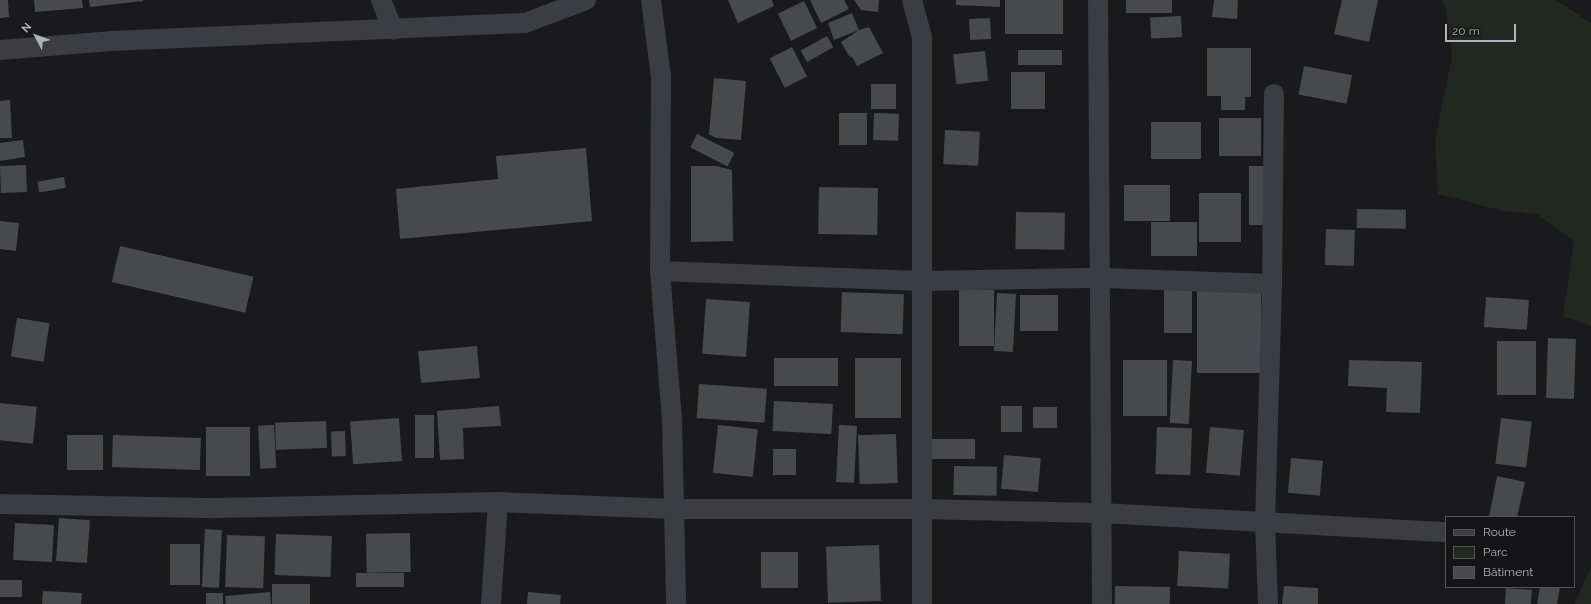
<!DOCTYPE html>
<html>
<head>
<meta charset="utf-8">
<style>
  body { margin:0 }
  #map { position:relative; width:1591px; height:604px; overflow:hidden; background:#1a1a1d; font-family:Raleway,sans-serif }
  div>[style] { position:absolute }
  .green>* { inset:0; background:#202820 }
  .building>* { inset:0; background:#47494d; transform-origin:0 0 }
  .street>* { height:20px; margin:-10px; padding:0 10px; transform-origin:10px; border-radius:10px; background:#3b3d42 }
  span { translate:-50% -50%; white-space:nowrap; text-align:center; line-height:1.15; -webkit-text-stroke:4px #151518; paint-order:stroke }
  .legend { position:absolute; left:1445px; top:516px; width:130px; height:72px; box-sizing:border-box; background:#151518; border:1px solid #52545a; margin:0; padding:5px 7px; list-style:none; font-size:12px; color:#adb3bc }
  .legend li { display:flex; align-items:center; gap:8px; height:20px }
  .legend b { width:20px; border:1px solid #52545a }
  .north { position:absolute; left:16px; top:16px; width:40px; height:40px; -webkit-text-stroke:3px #151518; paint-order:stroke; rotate:311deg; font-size:11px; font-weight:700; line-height:16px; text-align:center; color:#adb3bc }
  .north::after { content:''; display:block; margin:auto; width:14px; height:18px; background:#adb3bc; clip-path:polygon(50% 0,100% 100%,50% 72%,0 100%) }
  .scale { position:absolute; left:1445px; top:24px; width:71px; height:18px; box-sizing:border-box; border:2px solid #adb3bc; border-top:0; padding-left:5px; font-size:12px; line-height:14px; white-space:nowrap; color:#adb3bc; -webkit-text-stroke:3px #151518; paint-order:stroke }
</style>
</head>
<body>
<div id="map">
  <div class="green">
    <i style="clip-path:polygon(1442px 0,1556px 0,1591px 23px,1591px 326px,1563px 316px,1574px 241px,1537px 214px,1503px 211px,1438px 194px,1435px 140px,1452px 57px,1446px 10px)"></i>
    <i style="clip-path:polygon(1591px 567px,1591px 604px,1574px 604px)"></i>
  </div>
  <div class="building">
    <i style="clip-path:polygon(0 0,8px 0,9px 17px,0 18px)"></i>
    <i style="clip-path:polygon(34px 0,82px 0,83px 8px,35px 12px)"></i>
    <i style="clip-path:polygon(89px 0,143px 0,143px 1px,90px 7px)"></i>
    <i style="clip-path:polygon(728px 0,772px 0,774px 6px,738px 23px)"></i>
    <i style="clip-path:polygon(810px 0,844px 0,849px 9px,821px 23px)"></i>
    <i style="clip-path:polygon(854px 0,879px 0,878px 12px,861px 10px)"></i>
    <i style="clip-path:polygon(956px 0,1000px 0,1000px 7px,956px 5px)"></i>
    <i style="left:1005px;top:0;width:58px;height:34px"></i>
    <i style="left:1126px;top:0;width:46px;height:13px"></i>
    <i style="clip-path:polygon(1214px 0,1238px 0,1237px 19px,1212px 17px)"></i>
    <i style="clip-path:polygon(1342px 0,1378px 0,1369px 42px,1334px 34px)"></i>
    <i style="left:804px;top:1px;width:30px;height:29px;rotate:64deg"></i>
    <i style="clip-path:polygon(852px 13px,859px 30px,869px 27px,883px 53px,857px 66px,853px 58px,849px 56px,841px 42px,859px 30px,834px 40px,828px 23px)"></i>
    <i style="left:1181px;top:16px;width:21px;height:31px;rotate:87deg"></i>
    <i style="left:990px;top:18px;width:21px;height:21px;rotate:87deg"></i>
    <i style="left:827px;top:36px;width:13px;height:30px;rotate:61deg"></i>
    <i style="left:792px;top:47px;width:33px;height:25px;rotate:63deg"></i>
    <i style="clip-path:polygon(1207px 48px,1251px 48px,1251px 97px,1245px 97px,1245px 110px,1221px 110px,1221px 96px,1207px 96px)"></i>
    <i style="left:1062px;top:50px;width:15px;height:44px;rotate:90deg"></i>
    <i style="left:985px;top:51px;width:30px;height:32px;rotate:84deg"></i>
    <i style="left:1304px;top:66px;width:49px;height:29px;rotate:11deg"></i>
    <i style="left:1011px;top:72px;width:34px;height:37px"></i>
    <i style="clip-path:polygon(714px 78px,746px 81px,741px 140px,716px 138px,709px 134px)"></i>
    <i style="left:871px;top:84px;width:25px;height:25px"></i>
    <i style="clip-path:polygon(10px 100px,12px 138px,0 138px,0 101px)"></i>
    <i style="left:839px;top:113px;width:28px;height:32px"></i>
    <i style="left:874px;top:113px;width:25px;height:27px;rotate:2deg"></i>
    <i style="left:1219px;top:118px;width:42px;height:38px"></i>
    <i style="left:1151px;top:122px;width:50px;height:37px"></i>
    <i style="left:945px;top:130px;width:35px;height:34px;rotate:3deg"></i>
    <i style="left:697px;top:134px;width:42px;height:15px;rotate:27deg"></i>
    <i style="clip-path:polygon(23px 140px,25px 157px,0 161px,0 143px)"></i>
    <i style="clip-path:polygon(586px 148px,592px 221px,400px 239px,396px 189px,498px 179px,496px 156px)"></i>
    <i style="left:26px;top:165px;width:27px;height:26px;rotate:88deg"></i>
    <i style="clip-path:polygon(691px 166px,716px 166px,732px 170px,733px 241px,691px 242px)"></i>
    <i style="left:1249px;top:166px;width:18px;height:59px"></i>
    <i style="left:64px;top:177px;width:11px;height:27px;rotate:80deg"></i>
    <i style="left:1124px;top:185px;width:46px;height:36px"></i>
    <i style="left:819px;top:187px;width:59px;height:47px;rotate:1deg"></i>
    <i style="left:1199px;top:193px;width:42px;height:49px"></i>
    <i style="left:1357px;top:209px;width:49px;height:19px;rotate:1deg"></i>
    <i style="left:1016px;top:212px;width:49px;height:37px;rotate:1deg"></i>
    <i style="clip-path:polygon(0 221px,19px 223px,16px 251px,0 249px)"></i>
    <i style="left:1151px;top:222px;width:46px;height:34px"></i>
    <i style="left:1326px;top:229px;width:29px;height:36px;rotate:2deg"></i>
    <i style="left:120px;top:246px;width:137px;height:37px;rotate:13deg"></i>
    <i style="left:1261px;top:286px;width:87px;height:64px;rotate:90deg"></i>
    <i style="left:1164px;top:287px;width:28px;height:46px"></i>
    <i style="left:959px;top:290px;width:35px;height:56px"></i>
    <i style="left:842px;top:292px;width:62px;height:40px;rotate:2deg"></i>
    <i style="left:997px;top:293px;width:19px;height:58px;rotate:3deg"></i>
    <i style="left:1020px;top:295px;width:38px;height:36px"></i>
    <i style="left:1486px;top:297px;width:43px;height:30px;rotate:4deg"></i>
    <i style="left:706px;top:299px;width:44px;height:55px;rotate:4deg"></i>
    <i style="left:17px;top:318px;width:33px;height:39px;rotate:9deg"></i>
    <i style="left:1548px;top:338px;width:28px;height:60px;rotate:2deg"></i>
    <i style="left:1497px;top:341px;width:39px;height:54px"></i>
    <i style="left:477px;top:346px;width:32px;height:59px;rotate:85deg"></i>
    <i style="left:838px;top:358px;width:28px;height:64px;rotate:90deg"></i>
    <i style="left:901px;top:358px;width:60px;height:46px;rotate:90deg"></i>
    <i style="left:1123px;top:360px;width:44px;height:56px"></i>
    <i style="left:1173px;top:360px;width:19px;height:63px;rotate:3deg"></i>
    <i style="clip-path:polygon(1349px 360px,1422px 362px,1420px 413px,1386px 412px,1387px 388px,1348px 386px)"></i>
    <i style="left:699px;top:384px;width:68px;height:34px;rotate:4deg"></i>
    <i style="left:774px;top:401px;width:59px;height:30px;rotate:3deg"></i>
    <i style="left:0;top:403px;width:37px;height:37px;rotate:6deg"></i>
    <i style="clip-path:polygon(499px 406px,501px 426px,463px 428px,464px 459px,440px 460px,437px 411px)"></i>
    <i style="left:1001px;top:406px;width:21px;height:26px"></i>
    <i style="left:1057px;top:407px;width:21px;height:24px;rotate:90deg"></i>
    <i style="left:415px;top:415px;width:19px;height:43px"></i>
    <i style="left:399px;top:418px;width:43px;height:49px;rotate:86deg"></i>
    <i style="left:1501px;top:418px;width:31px;height:46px;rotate:7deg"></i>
    <i style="left:326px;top:421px;width:27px;height:51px;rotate:88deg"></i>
    <i style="left:274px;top:425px;width:43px;height:16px;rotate:87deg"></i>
    <i style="left:718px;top:425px;width:40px;height:48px;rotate:6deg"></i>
    <i style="left:839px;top:425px;width:18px;height:57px;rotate:3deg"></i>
    <i style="left:206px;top:427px;width:44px;height:49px"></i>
    <i style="left:1157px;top:427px;width:35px;height:47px;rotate:2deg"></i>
    <i style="left:1210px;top:427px;width:34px;height:46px;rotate:5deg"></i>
    <i style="left:345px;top:431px;width:25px;height:14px;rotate:88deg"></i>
    <i style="left:896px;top:434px;width:49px;height:38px;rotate:88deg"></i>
    <i style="left:67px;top:435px;width:36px;height:35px"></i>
    <i style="left:113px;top:435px;width:88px;height:32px;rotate:2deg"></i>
    <i style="left:932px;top:439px;width:43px;height:20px"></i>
    <i style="left:773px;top:449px;width:23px;height:26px"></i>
    <i style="left:1004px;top:455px;width:37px;height:34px;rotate:5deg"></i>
    <i style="left:1291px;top:458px;width:32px;height:35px;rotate:5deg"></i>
    <i style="left:954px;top:466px;width:43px;height:29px;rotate:1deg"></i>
    <i style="clip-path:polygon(1497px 476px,1525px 482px,1517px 517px,1489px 517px)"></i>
    <i style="left:59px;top:518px;width:31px;height:43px;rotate:4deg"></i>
    <i style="left:15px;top:523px;width:39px;height:37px;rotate:3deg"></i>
    <i style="left:205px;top:529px;width:17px;height:58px;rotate:3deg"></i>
    <i style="left:410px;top:533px;width:39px;height:44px;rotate:89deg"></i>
    <i style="left:276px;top:534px;width:56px;height:41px;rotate:2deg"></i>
    <i style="left:227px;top:535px;width:38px;height:52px;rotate:2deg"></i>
    <i style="left:170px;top:544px;width:30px;height:41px"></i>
    <i style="left:879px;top:545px;width:56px;height:53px;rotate:88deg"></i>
    <i style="left:1179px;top:551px;width:51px;height:35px;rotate:3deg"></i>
    <i style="left:798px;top:552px;width:36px;height:37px;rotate:90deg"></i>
    <i style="left:404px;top:573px;width:14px;height:48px;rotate:90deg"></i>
    <i style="left:22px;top:580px;width:17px;height:22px;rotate:90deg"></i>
    <i style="left:272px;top:584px;width:38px;height:20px"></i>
    <i style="left:1115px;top:586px;width:55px;height:18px;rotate:1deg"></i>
    <i style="clip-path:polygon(1284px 586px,1318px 588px,1318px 604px,1282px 604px)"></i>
    <i style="clip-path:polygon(1540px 587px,1560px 587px,1557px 604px,1537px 604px)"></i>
    <i style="left:1506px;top:588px;width:26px;height:16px;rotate:4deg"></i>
    <i style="clip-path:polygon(43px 591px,82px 593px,81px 604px,42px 604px)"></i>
    <i style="left:270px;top:592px;width:12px;height:45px;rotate:85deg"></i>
    <i style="clip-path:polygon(528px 592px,561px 595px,560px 604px,527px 604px)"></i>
    <i style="left:206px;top:593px;width:17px;height:11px"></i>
  </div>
  <div class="street">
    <i style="left:381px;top:0;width:32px;rotate:68deg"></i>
    <i style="left:651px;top:0;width:78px;rotate:82.6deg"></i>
    <i style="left:661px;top:77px;width:194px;rotate:90.3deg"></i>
    <i style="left:660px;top:271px;width:150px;rotate:85.4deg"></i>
    <i style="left:672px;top:421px;width:183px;rotate:88.7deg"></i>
    <i style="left:912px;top:0;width:39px;rotate:75deg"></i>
    <i style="left:922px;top:38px;width:566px;rotate:90deg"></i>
    <i style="left:1098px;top:0;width:604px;rotate:89.62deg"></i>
    <i style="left:0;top:50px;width:111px;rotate:-4.6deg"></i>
    <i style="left:111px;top:41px;width:414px;rotate:-2.5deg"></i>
    <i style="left:525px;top:23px;width:65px;rotate:-20.7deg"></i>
    <i style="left:660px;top:271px;width:261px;rotate:2.2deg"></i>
    <i style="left:921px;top:281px;width:180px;rotate:-1deg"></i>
    <i style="left:1101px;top:278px;width:171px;rotate:2deg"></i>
    <i style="left:0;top:504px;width:215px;rotate:1.1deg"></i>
    <i style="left:215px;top:508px;width:283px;rotate:-1.2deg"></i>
    <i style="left:498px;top:502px;width:176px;rotate:2.3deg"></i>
    <i style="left:674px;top:509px;width:248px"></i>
    <i style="left:922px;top:509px;width:180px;rotate:1.3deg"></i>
    <i style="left:1102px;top:513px;width:345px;rotate:3.2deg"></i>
    <i style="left:491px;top:604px;width:102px;rotate:-86.1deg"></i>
    <i style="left:1268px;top:604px;width:82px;rotate:-92.1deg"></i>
    <i style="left:1265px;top:522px;width:238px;rotate:-88.3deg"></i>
    <i style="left:1272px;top:284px;width:190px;rotate:-89.4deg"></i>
  </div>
  <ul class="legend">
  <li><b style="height:5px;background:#3b3d42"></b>Route</li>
  <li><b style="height:11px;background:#202820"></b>Parc</li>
  <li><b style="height:11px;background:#47494d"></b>Bâtiment</li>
  </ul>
  <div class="north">N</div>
  <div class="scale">20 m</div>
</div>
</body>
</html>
